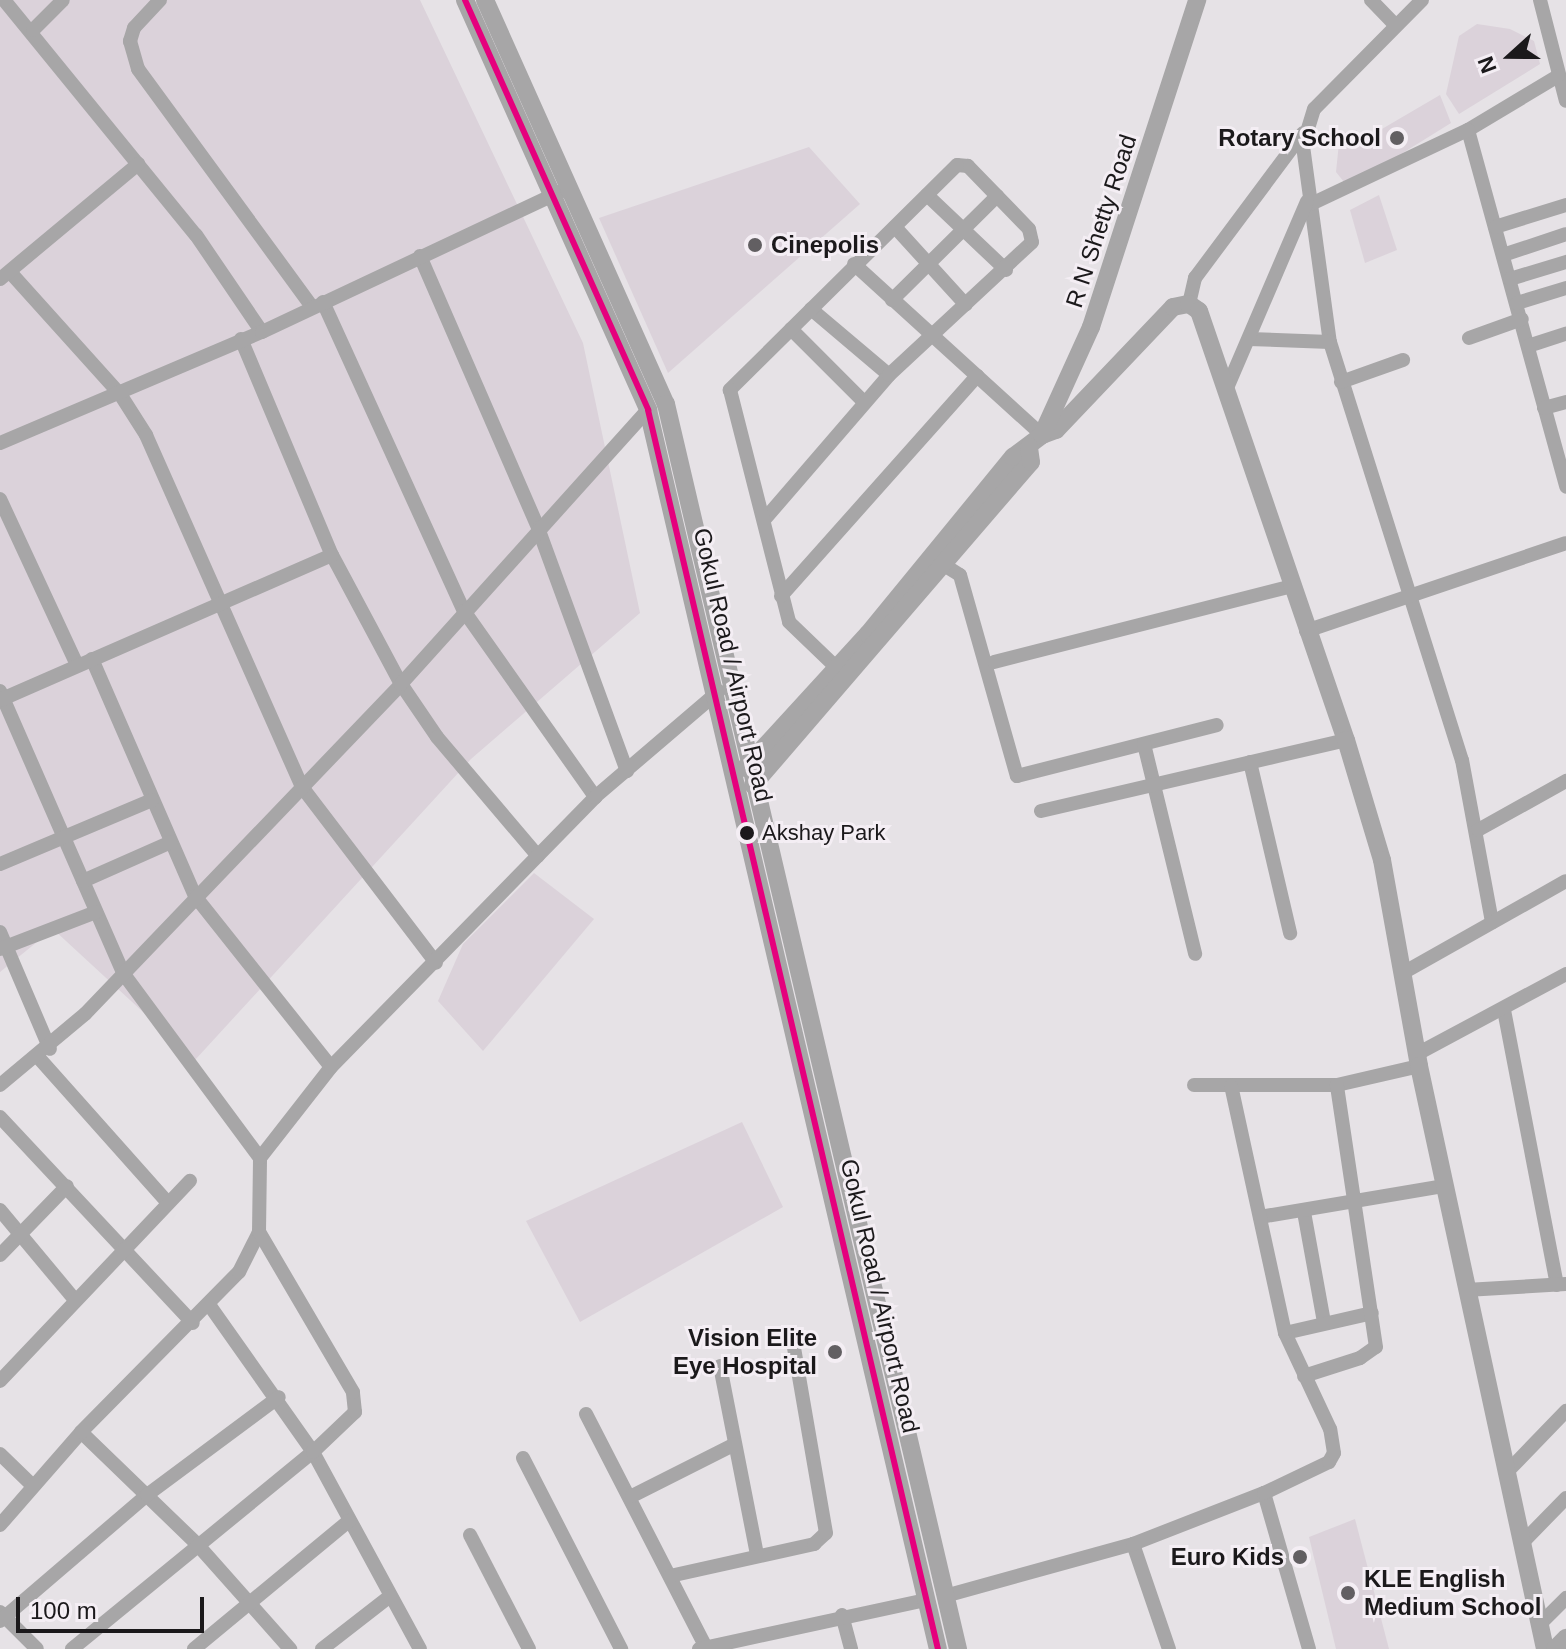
<!DOCTYPE html>
<html>
<head>
<meta charset="utf-8">
<style>
  body { margin:0 }
  #map { position:relative; width:1566px; height:1649px; overflow:hidden; background:#e6e2e6; font-family:Arial,sans-serif }
  div>[style] { position:absolute }
  .built>* { inset:0; background:#dbd2da }
  .street>* { height:14px; margin:-7px; padding:0 7px; transform-origin:7px; border-radius:7px; background:#a7a6a7 }
  .secondary>* { height:18px; margin:-9px; padding:0 9px; transform-origin:9px; border-radius:9px; background:#a7a6a7 }
  .bus-1>* { height:6px; margin:-3px; padding:0 3px; transform-origin:3px; border-radius:3px; background:#e5007d }
  .dots>* { width:22px; height:22px; translate:-50% -50%; box-sizing:border-box; border:4px solid #f4eef4; border-radius:50% }
  span { translate:-50% -50%; white-space:nowrap; text-align:center; line-height:1.15; -webkit-text-stroke:6px #f4eef4; paint-order:stroke }
  .bus-label { font-size:22px; color:#1b191b }
  .left { translate:0 -50%; text-align:left }
  .poi-label { font-size:24px; color:#1b191b; font-weight:700 }
  .right { translate:-100% -50%; text-align:right }
  .street-label { font-size:24px; color:#1b191b }
  .north { position:absolute; left:1470px; top:16px; width:80px; height:80px; -webkit-text-stroke:6px #f4eef4; paint-order:stroke; rotate:249deg; font-size:22px; font-weight:700; line-height:32px; text-align:center; color:#1b191b }
  .north::after { content:''; display:block; margin:auto; width:28px; height:36px; background:#1b191b; clip-path:polygon(50% 0,100% 100%,50% 72%,0 100%) }
  .scale { position:absolute; left:16px; top:1597px; width:188px; height:36px; box-sizing:border-box; border:4px solid #1b191b; border-top:0; padding-left:10px; font-size:24px; line-height:28px; white-space:nowrap; color:#1b191b; -webkit-text-stroke:6px #f4eef4; paint-order:stroke }
</style>
</head>
<body>
<div id="map">
  <div class="built">
    <i style="clip-path:polygon(0 0,420px 0,583px 343px,640px 613px,471px 759px,195px 1060px,53px 929px,0 972px)"></i>
    <i style="clip-path:polygon(1477px 24px,1510px 29px,1534px 41px,1540px 64px,1459px 114px,1446px 94px,1459px 36px)"></i>
    <i style="clip-path:polygon(1440px 95px,1451px 123px,1348px 187px,1336px 172px,1340px 133px,1357px 130px,1358px 143px)"></i>
    <i style="clip-path:polygon(809px 147px,860px 204px,668px 373px,599px 218px)"></i>
    <i style="clip-path:polygon(1379px 195px,1397px 250px,1365px 263px,1350px 210px)"></i>
    <i style="clip-path:polygon(534px 873px,594px 919px,483px 1051px,438px 1001px,463px 944px)"></i>
    <i style="clip-path:polygon(742px 1122px,783px 1207px,580px 1322px,526px 1221px)"></i>
    <i style="clip-path:polygon(1355px 1519px,1389px 1649px,1336px 1649px,1309px 1537px)"></i>
  </div>
  <div class="street">
    <i style="left:4px;top:0;width:303px;rotate:50.8deg"></i>
    <i style="left:196px;top:235px;width:117px;rotate:55.8deg"></i>
    <i style="left:160px;top:0;width:38px;rotate:133deg"></i>
    <i style="left:134px;top:28px;width:14px;rotate:107deg"></i>
    <i style="left:130px;top:41px;width:29px;rotate:74deg"></i>
    <i style="left:138px;top:69px;width:295px;rotate:53.8deg"></i>
    <i style="left:1371px;top:0;width:35px;rotate:46deg"></i>
    <i style="left:1422px;top:0;width:153px;rotate:134.7deg"></i>
    <i style="left:1314px;top:109px;width:39px;rotate:107deg"></i>
    <i style="left:1303px;top:146px;width:198px;rotate:82.2deg"></i>
    <i style="left:1330px;top:342px;width:438px;rotate:72.5deg"></i>
    <i style="left:1462px;top:760px;width:165px;rotate:79.5deg"></i>
    <i style="left:1540px;top:0;width:104px;rotate:75.6deg"></i>
    <i style="left:33px;top:30px;width:42px;rotate:-45deg"></i>
    <i style="left:1558px;top:76px;width:105px;rotate:149deg"></i>
    <i style="left:1468px;top:130px;width:370px;rotate:74.6deg"></i>
    <i style="left:927px;top:195px;width:109px;rotate:43.5deg"></i>
    <i style="left:1309px;top:205px;width:176px;rotate:-25.3deg"></i>
    <i style="left:895px;top:227px;width:105px;rotate:47.7deg"></i>
    <i style="left:1495px;top:227px;width:74px;rotate:-17.2deg"></i>
    <i style="left:1503px;top:255px;width:66px;rotate:-18.4deg"></i>
    <i style="left:420px;top:256px;width:296px;rotate:66.5deg"></i>
    <i style="left:538px;top:528px;width:259px;rotate:69.9deg"></i>
    <i style="left:854px;top:264px;width:254px;rotate:42.3deg"></i>
    <i style="left:10px;top:272px;width:164px;rotate:48deg"></i>
    <i style="left:120px;top:394px;width:49px;rotate:57.6deg"></i>
    <i style="left:146px;top:435px;width:385px;rotate:66.1deg"></i>
    <i style="left:302px;top:787px;width:221px;rotate:52.7deg"></i>
    <i style="left:0;top:279px;width:180px;rotate:-39.8deg"></i>
    <i style="left:1510px;top:279px;width:59px;rotate:-16.9deg"></i>
    <i style="left:892px;top:300px;width:148px;rotate:-44.7deg"></i>
    <i style="left:323px;top:302px;width:340px;rotate:65.5deg"></i>
    <i style="left:464px;top:611px;width:228px;rotate:54.8deg"></i>
    <i style="left:1517px;top:303px;width:51px;rotate:-17deg"></i>
    <i style="left:1189px;top:304px;width:27px;rotate:-77deg"></i>
    <i style="left:1195px;top:278px;width:181px;rotate:-53.3deg"></i>
    <i style="left:811px;top:309px;width:102px;rotate:40.2deg"></i>
    <i style="left:791px;top:329px;width:103px;rotate:45deg"></i>
    <i style="left:1469px;top:338px;width:56px;rotate:-19.7deg"></i>
    <i style="left:241px;top:339px;width:234px;rotate:67.2deg"></i>
    <i style="left:332px;top:555px;width:146px;rotate:61.9deg"></i>
    <i style="left:401px;top:684px;width:64px;rotate:55.8deg"></i>
    <i style="left:437px;top:737px;width:156px;rotate:49.7deg"></i>
    <i style="left:1249px;top:339px;width:81px;rotate:2.1deg"></i>
    <i style="left:1528px;top:346px;width:40px;rotate:-18deg"></i>
    <i style="left:1341px;top:382px;width:66px;rotate:-19.5deg"></i>
    <i style="left:1227px;top:388px;width:203px;rotate:-66.8deg"></i>
    <i style="left:1544px;top:408px;width:23px;rotate:-15deg"></i>
    <i style="left:0;top:443px;width:285px;rotate:-23deg"></i>
    <i style="left:262px;top:332px;width:331px;rotate:-25.2deg"></i>
    <i style="left:0;top:499px;width:183px;rotate:65.1deg"></i>
    <i style="left:764px;top:520px;width:191px;rotate:-49.2deg"></i>
    <i style="left:889px;top:375px;width:195px;rotate:-42.9deg"></i>
    <i style="left:1032px;top:242px;width:13px;rotate:-103deg"></i>
    <i style="left:1029px;top:229px;width:88px;rotate:-134.1deg"></i>
    <i style="left:968px;top:166px;width:11px;rotate:-175deg"></i>
    <i style="left:957px;top:165px;width:320px;rotate:135.3deg"></i>
    <i style="left:730px;top:390px;width:239px;rotate:75.7deg"></i>
    <i style="left:789px;top:622px;width:66px;rotate:43.8deg"></i>
    <i style="left:936px;top:560px;width:28px;rotate:32deg"></i>
    <i style="left:960px;top:575px;width:209px;rotate:74.2deg"></i>
    <i style="left:1017px;top:776px;width:206px;rotate:-14.3deg"></i>
    <i style="left:781px;top:596px;width:295px;rotate:-48.3deg"></i>
    <i style="left:1306px;top:631px;width:274px;rotate:-18.7deg"></i>
    <i style="left:92px;top:659px;width:258px;rotate:66.5deg"></i>
    <i style="left:195px;top:896px;width:218px;rotate:51.5deg"></i>
    <i style="left:994px;top:662px;width:308px;rotate:-14.3deg"></i>
    <i style="left:0;top:691px;width:308px;rotate:66.4deg"></i>
    <i style="left:123px;top:973px;width:230px;rotate:53.5deg"></i>
    <i style="left:0;top:700px;width:362px;rotate:-23.6deg"></i>
    <i style="left:1144px;top:744px;width:216px;rotate:76.3deg"></i>
    <i style="left:1250px;top:762px;width:176px;rotate:76.8deg"></i>
    <i style="left:1041px;top:811px;width:313px;rotate:-13.1deg"></i>
    <i style="left:1478px;top:830px;width:101px;rotate:-29.1deg"></i>
    <i style="left:0;top:864px;width:165px;rotate:-22.8deg"></i>
    <i style="left:83px;top:881px;width:96px;rotate:-23.9deg"></i>
    <i style="left:0;top:932px;width:127px;rotate:66.9deg"></i>
    <i style="left:0;top:949px;width:103px;rotate:-21.1deg"></i>
    <i style="left:1401px;top:974px;width:189px;rotate:-29.4deg"></i>
    <i style="left:1504px;top:1010px;width:280px;rotate:79.1deg"></i>
    <i style="left:1417px;top:1054px;width:169px;rotate:-28.2deg"></i>
    <i style="left:38px;top:1057px;width:195px;rotate:48.3deg"></i>
    <i style="left:0;top:1085px;width:111px;rotate:-39.9deg"></i>
    <i style="left:85px;top:1014px;width:457px;rotate:-46.2deg"></i>
    <i style="left:401px;top:684px;width:369px;rotate:-48deg"></i>
    <i style="left:1194px;top:1085px;width:143px"></i>
    <i style="left:1337px;top:1085px;width:84px;rotate:-13deg"></i>
    <i style="left:0;top:1117px;width:282px;rotate:46.9deg"></i>
    <i style="left:0;top:1210px;width:117px;rotate:50.2deg"></i>
    <i style="left:1304px;top:1212px;width:112px;rotate:79.7deg"></i>
    <i style="left:1260px;top:1217px;width:187px;rotate:-9.6deg"></i>
    <i style="left:0;top:1255px;width:96px;rotate:-45.8deg"></i>
    <i style="left:1466px;top:1290px;width:100px;rotate:-3.4deg"></i>
    <i style="left:210px;top:1306px;width:179px;rotate:54.8deg"></i>
    <i style="left:313px;top:1452px;width:224px;rotate:61.5deg"></i>
    <i style="left:1285px;top:1333px;width:89px;rotate:-12.9deg"></i>
    <i style="left:720px;top:1366px;width:193px;rotate:78.9deg"></i>
    <i style="left:1304px;top:1376px;width:59px;rotate:-17.8deg"></i>
    <i style="left:1360px;top:1358px;width:19px;rotate:-35deg"></i>
    <i style="left:1376px;top:1347px;width:265px;rotate:-98.5deg"></i>
    <i style="left:0;top:1381px;width:276px;rotate:-46.5deg"></i>
    <i style="left:586px;top:1414px;width:262px;rotate:62.8deg"></i>
    <i style="left:81px;top:1432px;width:160px;rotate:44deg"></i>
    <i style="left:196px;top:1543px;width:142px;rotate:48.4deg"></i>
    <i style="left:0;top:1454px;width:46px;rotate:44.1deg"></i>
    <i style="left:523px;top:1458px;width:215px;rotate:62.8deg"></i>
    <i style="left:1507px;top:1472px;width:85px;rotate:-46deg"></i>
    <i style="left:1264px;top:1493px;width:162px;rotate:73.9deg"></i>
    <i style="left:632px;top:1496px;width:115px;rotate:-26.8deg"></i>
    <i style="left:0;top:1525px;width:123px;rotate:-48.9deg"></i>
    <i style="left:81px;top:1432px;width:225px;rotate:-45.4deg"></i>
    <i style="left:239px;top:1272px;width:45px;rotate:-63.4deg"></i>
    <i style="left:259px;top:1232px;width:74px;rotate:-89.2deg"></i>
    <i style="left:260px;top:1158px;width:115px;rotate:-52deg"></i>
    <i style="left:331px;top:1067px;width:378px;rotate:-45.6deg"></i>
    <i style="left:595px;top:797px;width:163px;rotate:-40.5deg"></i>
    <i style="left:470px;top:1535px;width:128px;rotate:62.6deg"></i>
    <i style="left:1524px;top:1541px;width:60px;rotate:-45.7deg"></i>
    <i style="left:1133px;top:1544px;width:111px;rotate:71.1deg"></i>
    <i style="left:670px;top:1576px;width:148px;rotate:-12.5deg"></i>
    <i style="left:814px;top:1544px;width:16px;rotate:-43deg"></i>
    <i style="left:826px;top:1533px;width:200px;rotate:-99.8deg"></i>
    <i style="left:945px;top:1596px;width:195px;rotate:-15.5deg"></i>
    <i style="left:1133px;top:1544px;width:141px;rotate:-21.3deg"></i>
    <i style="left:1264px;top:1493px;width:72px;rotate:-25.5deg"></i>
    <i style="left:1329px;top:1462px;width:10px;rotate:-61deg"></i>
    <i style="left:1334px;top:1453px;width:24px;rotate:-99deg"></i>
    <i style="left:1330px;top:1429px;width:106px;rotate:-115.1deg"></i>
    <i style="left:1285px;top:1333px;width:253px;rotate:-102.3deg"></i>
    <i style="left:0;top:1612px;width:52px;rotate:45deg"></i>
    <i style="left:842px;top:1615px;width:35px;rotate:75deg"></i>
    <i style="left:0;top:1621px;width:194px;rotate:-40.6deg"></i>
    <i style="left:147px;top:1495px;width:164px;rotate:-36.6deg"></i>
    <i style="left:1540px;top:1624px;width:37px;rotate:-45deg"></i>
    <i style="left:72px;top:1649px;width:311px;rotate:-39.3deg"></i>
    <i style="left:313px;top:1452px;width:58px;rotate:-43.6deg"></i>
    <i style="left:355px;top:1412px;width:20px;rotate:-96deg"></i>
    <i style="left:353px;top:1392px;width:186px;rotate:-120.4deg"></i>
    <i style="left:194px;top:1649px;width:201px;rotate:-39.6deg"></i>
    <i style="left:322px;top:1649px;width:86px;rotate:-37.9deg"></i>
    <i style="left:699px;top:1649px;width:232px;rotate:-12.2deg"></i>
  </div>
  <div class="secondary">
    <i style="left:465px;top:0;width:449px;rotate:65.9deg"></i>
    <i style="left:648px;top:410px;width:1272px;rotate:76.83deg"></i>
    <i style="left:485px;top:0;width:443px;rotate:65.9deg"></i>
    <i style="left:666px;top:404px;width:1279px;rotate:76.8deg"></i>
    <i style="left:1042px;top:435px;width:15px;rotate:-20deg"></i>
    <i style="left:1056px;top:430px;width:170px;rotate:-46.4deg"></i>
    <i style="left:1173px;top:307px;width:16px;rotate:-11deg"></i>
    <i style="left:1189px;top:304px;width:12px;rotate:35deg"></i>
    <i style="left:1199px;top:311px;width:453px;rotate:71.1deg"></i>
    <i style="left:1346px;top:740px;width:125px;rotate:73.3deg"></i>
    <i style="left:1382px;top:860px;width:209px;rotate:79.8deg"></i>
    <i style="left:1419px;top:1066px;width:596px;rotate:77.8deg"></i>
    <i style="left:745px;top:768px;width:182px;rotate:-47.5deg"></i>
    <i style="left:868px;top:634px;width:229px;rotate:-50.7deg"></i>
    <i style="left:1013px;top:457px;width:36px;rotate:-37deg"></i>
    <i style="left:1042px;top:435px;width:119px;rotate:-65.6deg"></i>
    <i style="left:1091px;top:327px;width:344px;rotate:-72deg"></i>
    <i style="left:753px;top:785px;width:426px;rotate:-49.3deg"></i>
    <i style="left:1031px;top:462px;width:15px;rotate:-98deg"></i>
    <i style="left:1555px;top:1649px;width:16px;rotate:-45deg"></i>
  </div>
  <div class="bus-1">
    <i style="left:465px;top:0;width:449px;rotate:65.9deg"></i>
    <i style="left:648px;top:410px;width:1272px;rotate:76.83deg"></i>
  </div>
  <div class="dots">
    <i style="left:1397px;top:138px;background:#625f62"></i>
    <i style="left:755px;top:245px;background:#625f62"></i>
    <i style="left:747px;top:833px;background:#1b191b"></i>
    <i style="left:835px;top:1352px;background:#625f62"></i>
    <i style="left:1300px;top:1557px;background:#625f62"></i>
    <i style="left:1348px;top:1593px;background:#625f62"></i>
  </div>
  <div class="bus-label">
    <span class="left" style="left:762px;top:833px">Akshay Park</span>
  </div>
  <div class="poi-label">
    <span class="right" style="left:1381px;top:138px">Rotary School</span>
    <span class="left" style="left:771px;top:245px">Cinepolis</span>
    <span class="right" style="left:817px;top:1352px">Vision Elite<br>Eye Hospital</span>
    <span class="right" style="left:1284px;top:1557px">Euro Kids</span>
    <span class="left" style="left:1364px;top:1593px">KLE English<br>Medium School</span>
  </div>
  <div class="street-label">
    <span style="left:1101px;top:221px;rotate:-72deg">R N Shetty Road</span>
    <span style="left:733px;top:665px;rotate:77deg">Gokul Road / Airport Road</span>
    <span style="left:880px;top:1296px;rotate:77deg">Gokul Road / Airport Road</span>
  </div>
  <div class="north">N</div>
  <div class="scale">100 m</div>
</div>
</body>
</html>
